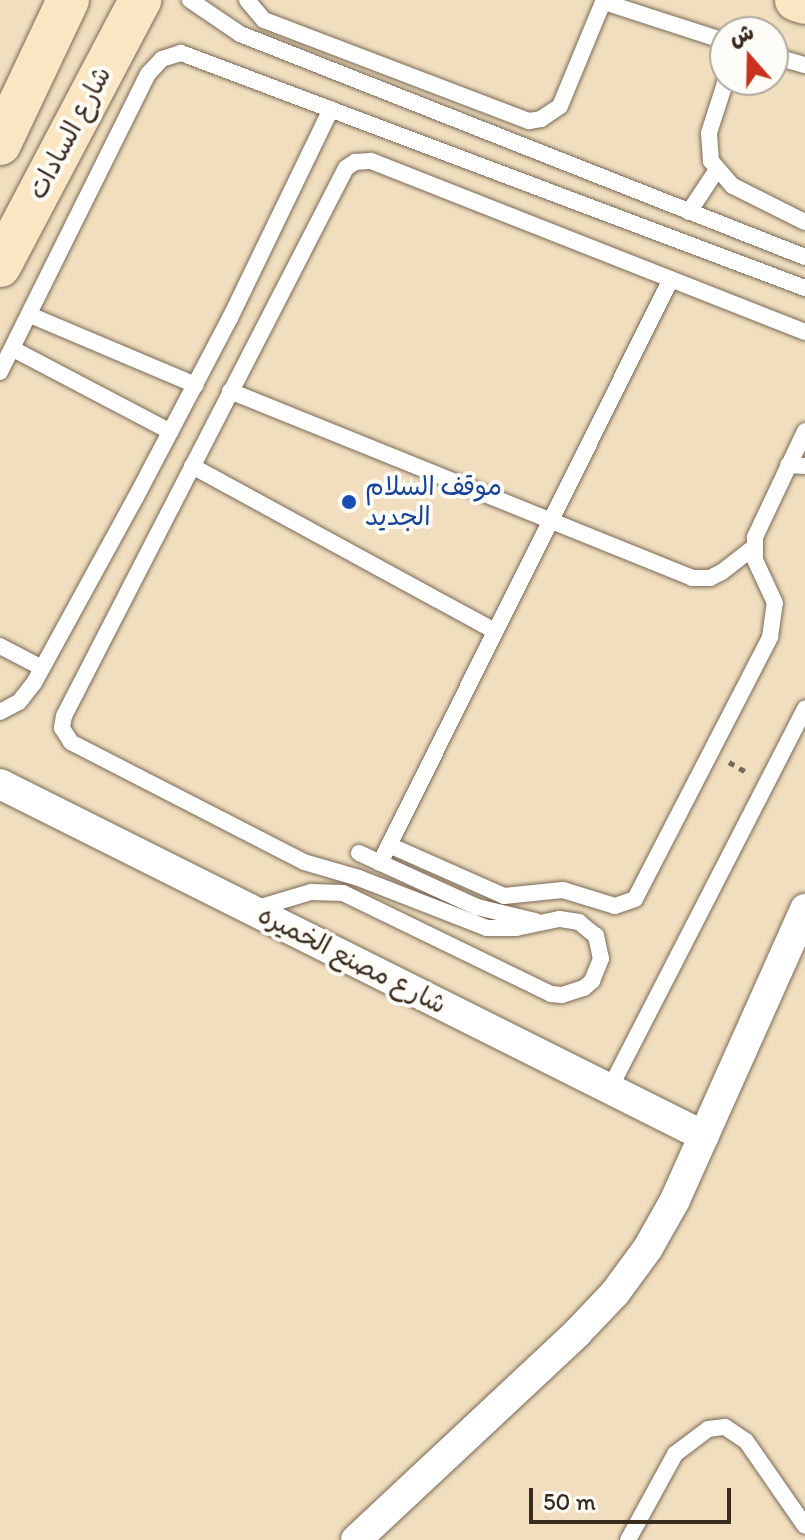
<!DOCTYPE html>
<html>
<head>
<meta charset="utf-8">
<style>
  body { margin:0 }
  #map { position:relative; width:805px; height:1540px; overflow:hidden; background:#f0debf; font-family:Itim,"Playpen Sans Arabic",sans-serif }
  div>[style] { position:absolute }
  .path>* { height:5px; margin-top:-2.5px; transform-origin:0; background:repeating-linear-gradient(90deg,#7a6956 0 6px,transparent 0 12px) }
  .roads { filter:drop-shadow(0 0 2px #7a6956) drop-shadow(0 0 2px #7a6956) }
  .lane>* { height:16px; margin:-8px; padding:0 8px; transform-origin:8px; border-radius:8px; background:#fff }
  .street>* { height:30px; margin:-15px; padding:0 15px; transform-origin:15px; border-radius:15px; background:#fff }
  .secondary>* { height:42px; margin:-21px; padding:0 21px; transform-origin:21px; border-radius:21px; background:#fbe6c3 }
  .dots>* { width:22px; height:22px; translate:-50% -50%; box-sizing:border-box; border:4px solid #fdfcf7; border-radius:50% }
  span { translate:-50% -50%; white-space:nowrap; text-align:center; line-height:1.15; -webkit-text-stroke:8px #fdfcf7; paint-order:stroke }
  .street-label { font-size:26px; color:#3b2a1e }
  .transit-label { font-size:26px; color:#164399 }
  .left { translate:0 -50%; text-align:left }
  .north { position:absolute; left:709px; top:16px; width:80px; height:80px; box-sizing:border-box; background:#fdfcf7; border:2px solid #afa8a0; border-radius:50%; rotate:340deg; font-size:22px; font-weight:700; line-height:32px; text-align:center; color:#3b2a1e }
  .north::after { content:''; display:block; margin:auto; width:28px; height:36px; background:#c8321e; clip-path:polygon(50% 0,100% 100%,50% 72%,0 100%) }
  .scale { position:absolute; left:529px; top:1488px; width:202px; height:36px; box-sizing:border-box; border:4px solid #3b2a1e; border-top:0; padding-left:10px; font-size:24px; line-height:28px; white-space:nowrap; color:#3b2a1e; -webkit-text-stroke:6px #fdfcf7; paint-order:stroke }
</style>
</head>
<body>
<div id="map">
  <div class="path">
    <i style="left:729px;top:762px;width:22px;rotate:30deg"></i>
  </div>
  <div class="roads">
    <div class="lane">
      <i style="left:190px;top:0;width:60px;rotate:34.2deg"></i>
      <i style="left:240px;top:34px;width:607px;rotate:21.54deg"></i>
      <i style="left:247px;top:0;width:26px;rotate:50deg"></i>
      <i style="left:264px;top:20px;width:284px;rotate:20.9deg"></i>
      <i style="left:529px;top:121px;width:12px;rotate:-9deg"></i>
      <i style="left:541px;top:119px;width:23px;rotate:-34deg"></i>
      <i style="left:560px;top:106px;width:115px;rotate:-67.5deg"></i>
      <i style="left:604px;top:2px;width:127px;rotate:17.9deg"></i>
      <i style="left:773px;top:56px;width:33px;rotate:16deg"></i>
      <i style="left:726px;top:80px;width:56px;rotate:107.8deg"></i>
      <i style="left:709px;top:133px;width:28px;rotate:86deg"></i>
      <i style="left:711px;top:161px;width:33px;rotate:49deg"></i>
      <i style="left:733px;top:186px;width:80px;rotate:26.6deg"></i>
      <i style="left:689px;top:212px;width:49px;rotate:-56.6deg"></i>
      <i style="left:30px;top:315px;width:180px;rotate:22.9deg"></i>
      <i style="left:13px;top:349px;width:178px;rotate:27.7deg"></i>
      <i style="left:0;top:372px;width:333px;rotate:-63.6deg"></i>
      <i style="left:148px;top:74px;width:21px;rotate:-47deg"></i>
      <i style="left:162px;top:59px;width:20px;rotate:-18deg"></i>
      <i style="left:181px;top:53px;width:667px;rotate:20.64deg"></i>
      <i style="left:230px;top:391px;width:498px;rotate:22deg"></i>
      <i style="left:692px;top:578px;width:18px"></i>
      <i style="left:710px;top:578px;width:13px;rotate:-27deg"></i>
      <i style="left:722px;top:572px;width:39px;rotate:-38deg"></i>
      <i style="left:788px;top:465px;width:17px;rotate:3deg"></i>
      <i style="left:192px;top:466px;width:345px;rotate:28.6deg"></i>
      <i style="left:0;top:646px;width:47px;rotate:27.6deg"></i>
      <i style="left:0;top:712px;width:21px;rotate:-28deg"></i>
      <i style="left:19px;top:702px;width:24px;rotate:-52deg"></i>
      <i style="left:34px;top:683px;width:212px;rotate:-61.3deg"></i>
      <i style="left:136px;top:497px;width:202px;rotate:-62.3deg"></i>
      <i style="left:230px;top:318px;width:232px;rotate:-64.2deg"></i>
      <i style="left:389px;top:845px;width:126px;rotate:23.9deg"></i>
      <i style="left:504px;top:896px;width:59px;rotate:-5.8deg"></i>
      <i style="left:563px;top:890px;width:54px;rotate:17.1deg"></i>
      <i style="left:615px;top:906px;width:21px;rotate:-19deg"></i>
      <i style="left:635px;top:899px;width:295px;rotate:-62.7deg"></i>
      <i style="left:770px;top:637px;width:34px;rotate:-82deg"></i>
      <i style="left:775px;top:603px;width:47px;rotate:-114.9deg"></i>
      <i style="left:755px;top:560px;width:23px;rotate:-90deg"></i>
      <i style="left:755px;top:537px;width:117px;rotate:-64.7deg"></i>
      <i style="left:359px;top:853px;width:130px;rotate:24.6deg"></i>
      <i style="left:477px;top:907px;width:60px;rotate:13.6deg"></i>
      <i style="left:380px;top:863px;width:652px;rotate:-63.51deg"></i>
      <i style="left:251px;top:910px;width:63px;rotate:-16.7deg"></i>
      <i style="left:311px;top:892px;width:32px;rotate:2deg"></i>
      <i style="left:343px;top:893px;width:231px;rotate:25.9deg"></i>
      <i style="left:551px;top:994px;width:11px;rotate:5deg"></i>
      <i style="left:562px;top:995px;width:23px;rotate:-18deg"></i>
      <i style="left:584px;top:988px;width:11px;rotate:-41deg"></i>
      <i style="left:592px;top:981px;width:24px;rotate:-68deg"></i>
      <i style="left:601px;top:959px;width:24px;rotate:-102deg"></i>
      <i style="left:596px;top:936px;width:22px;rotate:-141deg"></i>
      <i style="left:579px;top:922px;width:20px;rotate:-171deg"></i>
      <i style="left:559px;top:919px;width:44px;rotate:168.2deg"></i>
      <i style="left:516px;top:928px;width:29px;rotate:180deg"></i>
      <i style="left:487px;top:928px;width:137px;rotate:-158.7deg"></i>
      <i style="left:359px;top:878px;width:57px;rotate:-163.8deg"></i>
      <i style="left:304px;top:862px;width:262px;rotate:-152.8deg"></i>
      <i style="left:71px;top:742px;width:17px;rotate:-123deg"></i>
      <i style="left:62px;top:728px;width:12px;rotate:-81deg"></i>
      <i style="left:64px;top:716px;width:616px;rotate:-62.77deg"></i>
      <i style="left:346px;top:168px;width:11px;rotate:-34deg"></i>
      <i style="left:355px;top:162px;width:16px;rotate:-4deg"></i>
      <i style="left:371px;top:161px;width:466px;rotate:21.5deg"></i>
      <i style="left:609px;top:1090px;width:429px;rotate:-62.8deg"></i>
      <i style="left:628px;top:1540px;width:98px;rotate:-61.3deg"></i>
      <i style="left:675px;top:1454px;width:41px;rotate:-37.1deg"></i>
      <i style="left:708px;top:1429px;width:17px;rotate:-7deg"></i>
      <i style="left:725px;top:1427px;width:25px;rotate:34deg"></i>
      <i style="left:746px;top:1441px;width:103px;rotate:55.2deg"></i>
    </div>
    <div class="street">
      <i style="left:0;top:784px;width:787px;rotate:26.57deg"></i>
      <i style="left:356px;top:1540px;width:303px;rotate:-43.1deg"></i>
      <i style="left:577px;top:1333px;width:55px;rotate:-46.5deg"></i>
      <i style="left:615px;top:1293px;width:56px;rotate:-53.7deg"></i>
      <i style="left:648px;top:1248px;width:55px;rotate:-60.6deg"></i>
      <i style="left:675px;top:1200px;width:319px;rotate:-65.9deg"></i>
    </div>
    <div class="secondary">
      <i style="left:796px;top:0;width:9px;rotate:18deg"></i>
      <i style="left:0;top:144px;width:159px;rotate:-64.7deg"></i>
      <i style="left:0;top:266px;width:301px;rotate:-62.2deg"></i>
    </div>
  </div>
  <div class="dots">
    <i style="left:349px;top:502px;background:#1a4fb4"></i>
  </div>
  <div class="street-label">
    <span style="left:70px;top:133px;rotate:-62deg">شارع السادات</span>
    <span style="left:352px;top:960px;rotate:27deg">شارع مصنع الخميره</span>
  </div>
  <div class="transit-label">
    <span class="left" style="left:365px;top:502px">موقف السلام<br>الجديد</span>
  </div>
  <div class="north">ش</div>
  <div class="scale">50 m</div>
</div>
</body>
</html>
